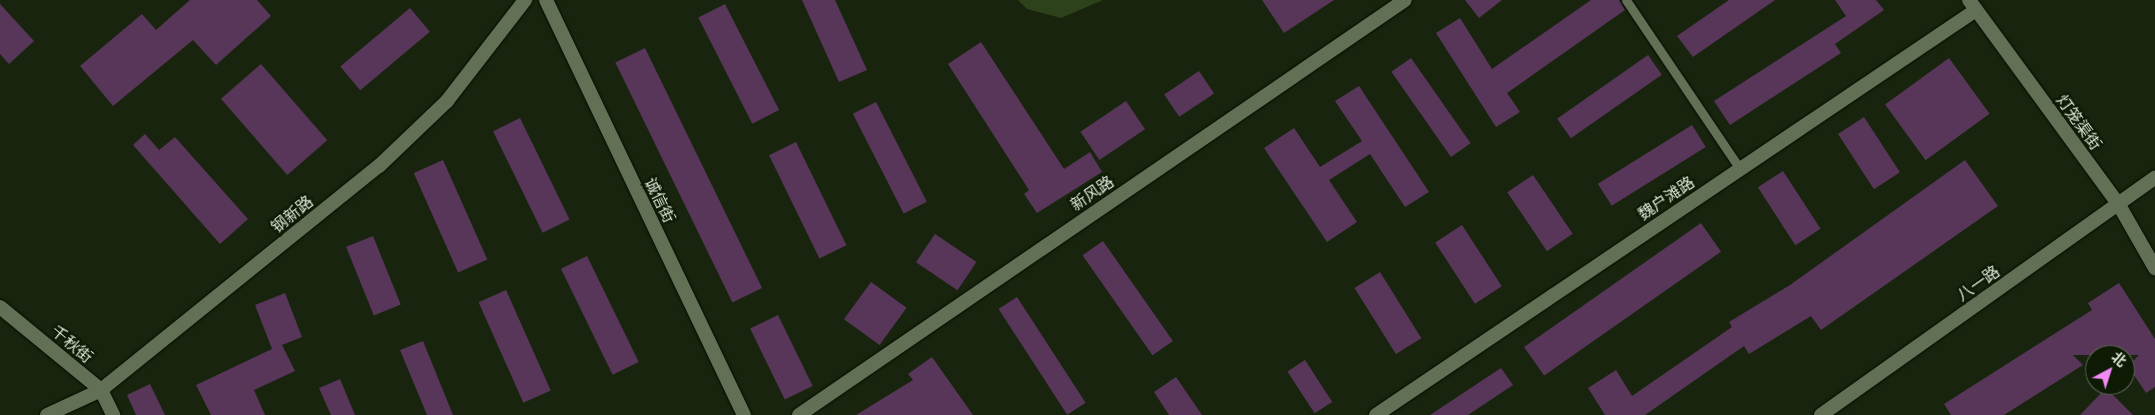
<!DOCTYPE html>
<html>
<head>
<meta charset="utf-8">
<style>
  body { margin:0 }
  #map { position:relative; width:2155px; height:415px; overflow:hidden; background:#18240d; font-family:Quicksand,"Noto Sans SC",sans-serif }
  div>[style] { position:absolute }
  .green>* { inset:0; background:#2d411b }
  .building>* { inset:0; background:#583659; transform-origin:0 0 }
  .roads { filter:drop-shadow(0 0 1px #040d00) drop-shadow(0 0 1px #040d00) }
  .service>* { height:9px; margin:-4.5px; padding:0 4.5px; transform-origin:4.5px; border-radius:4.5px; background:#627056 }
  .minor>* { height:14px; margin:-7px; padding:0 7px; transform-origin:7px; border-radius:7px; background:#627056 }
  .tertiary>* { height:14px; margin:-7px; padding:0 7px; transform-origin:7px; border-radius:7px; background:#627056 }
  span { translate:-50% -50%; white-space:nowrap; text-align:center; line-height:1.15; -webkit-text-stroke:5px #0f1a05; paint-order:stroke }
  .street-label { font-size:16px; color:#dce5d6 }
  .north { position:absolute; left:2085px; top:345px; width:50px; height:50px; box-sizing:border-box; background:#0f1a05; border:1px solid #616b59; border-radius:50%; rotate:40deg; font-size:14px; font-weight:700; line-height:20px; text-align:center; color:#dce5d6 }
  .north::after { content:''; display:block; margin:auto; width:18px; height:22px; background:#f18af4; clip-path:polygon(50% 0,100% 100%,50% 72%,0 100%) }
</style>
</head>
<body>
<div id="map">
  <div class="green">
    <i style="clip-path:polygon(1018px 0,1103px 0,1061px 18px,1027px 9px)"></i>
  </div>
  <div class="building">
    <i style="clip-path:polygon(190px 0,257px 0,271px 16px,216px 65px,193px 40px,113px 106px,80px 66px,142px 14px,156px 30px)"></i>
    <i style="clip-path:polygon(802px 0,835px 0,867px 70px,839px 82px)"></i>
    <i style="clip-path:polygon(1262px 0,1334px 0,1284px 33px)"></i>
    <i style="clip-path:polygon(1465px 0,1502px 0,1479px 18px)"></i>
    <i style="clip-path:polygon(1591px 0,1619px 0,1625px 10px,1507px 93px,1520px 112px,1496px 127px,1436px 33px,1460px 18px,1492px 69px)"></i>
    <i style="clip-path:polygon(1729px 0,1775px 0,1693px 57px,1677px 36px)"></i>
    <i style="clip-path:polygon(1835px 0,1876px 0,1884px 10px,1835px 44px,1841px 53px,1730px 125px,1714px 101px,1846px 16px)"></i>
    <i style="clip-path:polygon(0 4px,34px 41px,9px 64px,0 54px)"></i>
    <i style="left:725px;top:4px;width:119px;height:30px;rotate:63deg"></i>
    <i style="left:410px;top:8px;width:31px;height:91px;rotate:50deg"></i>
    <i style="clip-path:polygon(981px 42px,1064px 169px,1090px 152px,1102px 172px,1037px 213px,1024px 194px,1029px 190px,948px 64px)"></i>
    <i style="left:645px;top:48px;width:267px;height:33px;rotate:64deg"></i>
    <i style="left:1648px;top:55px;width:24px;height:111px;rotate:55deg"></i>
    <i style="left:1411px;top:58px;width:104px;height:24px;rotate:55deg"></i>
    <i style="left:1949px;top:58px;width:69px;height:79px;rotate:54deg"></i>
    <i style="left:261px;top:64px;width:101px;height:53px;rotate:49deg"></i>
    <i style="left:1199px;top:71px;width:27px;height:42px;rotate:56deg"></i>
    <i style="clip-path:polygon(1359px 86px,1429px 192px,1405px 207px,1370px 154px,1329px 180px,1357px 222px,1327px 242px,1264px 148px,1294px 128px,1320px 167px,1362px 141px,1335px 101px)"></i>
    <i style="left:1126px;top:101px;width:34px;height:55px;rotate:56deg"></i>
    <i style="left:876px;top:102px;width:112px;height:26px;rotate:63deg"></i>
    <i style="left:1864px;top:117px;width:66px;height:31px;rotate:57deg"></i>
    <i style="left:520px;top:118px;width:113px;height:30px;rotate:64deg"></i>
    <i style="left:1692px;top:125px;width:26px;height:111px;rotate:58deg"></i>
    <i style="clip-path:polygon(145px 134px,159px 150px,175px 137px,248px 219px,220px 244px,133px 145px)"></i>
    <i style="left:796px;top:142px;width:115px;height:30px;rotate:64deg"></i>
    <i style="left:443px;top:160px;width:109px;height:32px;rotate:66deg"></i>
    <i style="clip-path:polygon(1965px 160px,1998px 206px,1821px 330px,1811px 316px,1749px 354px,1744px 346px,1645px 415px,1605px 415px,1588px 388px,1616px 370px,1632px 396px,1732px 327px,1729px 322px,1790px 285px)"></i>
    <i style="left:1783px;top:171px;width:69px;height:30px;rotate:57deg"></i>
    <i style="left:1533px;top:175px;width:71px;height:31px;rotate:56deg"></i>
    <i style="left:1701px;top:223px;width:35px;height:216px;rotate:55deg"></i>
    <i style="left:1462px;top:225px;width:73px;height:32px;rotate:57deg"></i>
    <i style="left:935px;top:234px;width:50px;height:34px;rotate:34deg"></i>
    <i style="left:373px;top:236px;width:74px;height:29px;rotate:68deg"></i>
    <i style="left:1103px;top:241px;width:122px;height:25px;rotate:55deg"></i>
    <i style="left:587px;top:256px;width:118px;height:29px;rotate:64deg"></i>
    <i style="left:1380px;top:272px;width:78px;height:30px;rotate:58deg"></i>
    <i style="left:871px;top:282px;width:44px;height:46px;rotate:36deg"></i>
    <i style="clip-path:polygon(2119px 283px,2155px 339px,2155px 387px,2146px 393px,2128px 366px,2139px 355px,2073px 355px,2083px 365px,2004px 415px,1951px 415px,1944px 404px,2092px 310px,2088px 303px)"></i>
    <i style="left:506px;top:290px;width:110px;height:30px;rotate:66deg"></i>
    <i style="clip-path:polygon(285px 293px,302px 337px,282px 345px,295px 371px,254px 390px,265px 415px,211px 415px,196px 385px,272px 349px,255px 305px)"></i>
    <i style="left:1017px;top:297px;width:126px;height:22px;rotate:57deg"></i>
    <i style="left:778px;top:315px;width:79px;height:31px;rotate:64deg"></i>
    <i style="clip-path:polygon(423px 341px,453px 415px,427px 415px,400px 350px)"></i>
    <i style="clip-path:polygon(932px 357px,973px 415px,856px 415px,913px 380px,908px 374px)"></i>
    <i style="left:1305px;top:360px;width:50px;height:21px;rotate:57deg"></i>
    <i style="clip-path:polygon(1501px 368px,1513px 385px,1468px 415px,1430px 415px)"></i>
    <i style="clip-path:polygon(1176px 377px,1202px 415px,1169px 415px,1154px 392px)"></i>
    <i style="clip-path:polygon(340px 379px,355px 415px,331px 415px,319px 388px)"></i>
    <i style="clip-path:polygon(150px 384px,165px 415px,136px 415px,127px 395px)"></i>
    <i style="clip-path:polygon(2106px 388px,2133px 415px,2080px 415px)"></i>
  </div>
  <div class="roads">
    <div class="service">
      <i style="left:1626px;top:0;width:204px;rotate:56deg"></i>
    </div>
    <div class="minor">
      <i style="left:546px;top:0;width:460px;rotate:64.5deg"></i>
      <i style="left:1969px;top:0;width:254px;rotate:53.8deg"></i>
      <i style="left:2119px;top:205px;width:73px;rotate:60.3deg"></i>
      <i style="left:0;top:307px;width:131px;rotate:39.4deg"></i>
      <i style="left:101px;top:390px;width:28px;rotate:64deg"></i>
      <i style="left:47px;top:415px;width:60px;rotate:-24.8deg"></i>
      <i style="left:101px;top:390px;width:357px;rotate:-38.9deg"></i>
      <i style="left:379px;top:166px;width:94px;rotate:-43.7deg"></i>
      <i style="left:447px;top:101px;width:128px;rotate:-52.3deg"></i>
      <i style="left:799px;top:415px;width:734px;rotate:-34.4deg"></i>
      <i style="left:1376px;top:415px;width:724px;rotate:-34.02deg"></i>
    </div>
    <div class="tertiary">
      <i style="left:1821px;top:415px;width:410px;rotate:-35.4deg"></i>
    </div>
  </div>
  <div class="street-label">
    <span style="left:2079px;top:122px;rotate:54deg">灯笼渠街</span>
    <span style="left:1092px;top:193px;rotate:-34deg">新风路</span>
    <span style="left:1666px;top:198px;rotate:-34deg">魏户滩路</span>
    <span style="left:660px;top:200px;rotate:64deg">诚信街</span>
    <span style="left:292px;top:214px;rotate:-39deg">钢新路</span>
    <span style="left:1978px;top:283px;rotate:-35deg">八一路</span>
    <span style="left:72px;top:344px;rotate:40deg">千秋街</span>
  </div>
  <div class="north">北</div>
</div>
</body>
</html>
